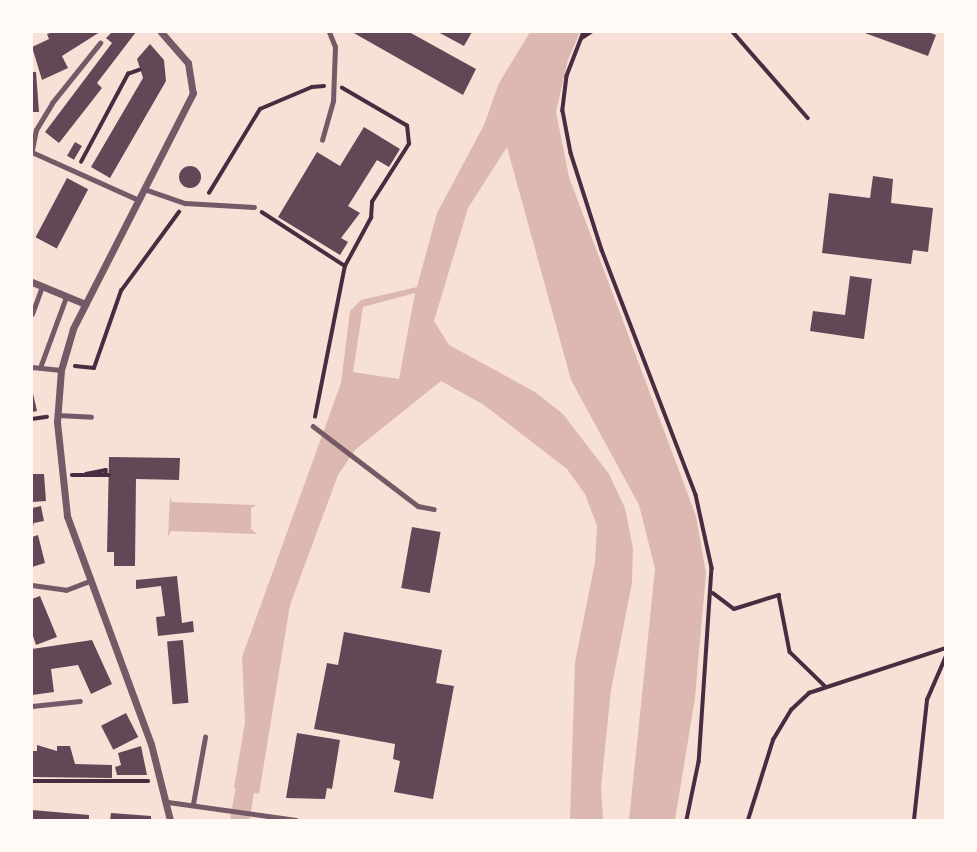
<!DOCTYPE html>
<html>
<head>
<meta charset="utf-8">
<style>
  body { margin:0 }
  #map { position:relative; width:977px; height:852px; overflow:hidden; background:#f7e1d7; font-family:"Sofia Sans Condensed",sans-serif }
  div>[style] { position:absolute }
  .water>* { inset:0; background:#dcb8b0 }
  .canal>* { height:19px; margin:-9.5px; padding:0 9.5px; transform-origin:9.5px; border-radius:9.5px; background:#dcb8b0 }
  .building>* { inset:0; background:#644757; transform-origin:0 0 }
  .round { border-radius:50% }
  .path>* { height:3.5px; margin:-1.75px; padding:0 1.75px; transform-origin:1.75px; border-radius:1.75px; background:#4a2c40 }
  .service>* { height:4.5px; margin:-2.25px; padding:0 2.25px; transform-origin:2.25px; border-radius:2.25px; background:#755966 }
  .minor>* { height:7px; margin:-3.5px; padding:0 3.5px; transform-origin:3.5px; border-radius:3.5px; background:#755966 }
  span { translate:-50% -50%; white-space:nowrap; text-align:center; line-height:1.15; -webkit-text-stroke:5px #fffaf5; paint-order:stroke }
  .frame { position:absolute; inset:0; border:33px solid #fffaf5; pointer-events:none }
</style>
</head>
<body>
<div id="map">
  <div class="water">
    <i style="clip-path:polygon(evenodd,530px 32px,580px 32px,568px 60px,556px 112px,569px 177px,696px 516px,706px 573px,695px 698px,675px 820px,629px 820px,655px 569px,639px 505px,571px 380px,507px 147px,468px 208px,434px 321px,449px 345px,535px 392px,563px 414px,609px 474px,625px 508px,633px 548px,632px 583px,611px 690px,601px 787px,603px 820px,570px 820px,575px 662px,595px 562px,597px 526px,585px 494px,567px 469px,484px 405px,441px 381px,355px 450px,338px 475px,290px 605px,259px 794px,234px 788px,245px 722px,242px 657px,341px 383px,350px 311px,361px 300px,417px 287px,437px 213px,484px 125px,499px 83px,530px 32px,415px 293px,399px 379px,353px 372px,363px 307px,415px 293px)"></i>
    <i style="clip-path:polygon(170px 496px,172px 502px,257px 505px,251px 508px,251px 529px,257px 534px,171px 531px,168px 537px)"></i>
  </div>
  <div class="canal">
    <i style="left:239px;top:820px;width:56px;rotate:-79.7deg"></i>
  </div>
  <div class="building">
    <i style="clip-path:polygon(53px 32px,100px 32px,62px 56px,68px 68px,42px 80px,32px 47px,49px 39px,47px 34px)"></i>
    <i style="clip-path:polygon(112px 32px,136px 32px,97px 83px,102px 88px,59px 143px,45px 132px,112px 43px,106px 38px)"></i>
    <i style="clip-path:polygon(352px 32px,409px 32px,476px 69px,463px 95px)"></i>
    <i style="clip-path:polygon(438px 32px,472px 32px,464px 46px)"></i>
    <i style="clip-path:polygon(862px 32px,928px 32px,936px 35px,928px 56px)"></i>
    <i style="clip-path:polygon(150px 44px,164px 60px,166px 81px,110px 178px,91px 167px,143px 78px,137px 59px)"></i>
    <i style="clip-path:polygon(32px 72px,36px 72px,39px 112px,32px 112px)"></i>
    <i style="clip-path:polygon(364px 127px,400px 149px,389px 167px,377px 160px,348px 206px,360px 213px,341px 238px,348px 242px,340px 255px,278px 217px,317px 152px,340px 166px)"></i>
    <i style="left:75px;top:142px;width:8px;height:16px;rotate:30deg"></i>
    <i class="round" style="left:179px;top:166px;width:22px;height:22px"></i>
    <i style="clip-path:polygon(873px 176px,893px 179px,891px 203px,933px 208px,928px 252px,913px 250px,911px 264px,822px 253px,829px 193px,870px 198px)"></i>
    <i style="left:67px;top:178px;width:24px;height:67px;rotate:28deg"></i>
    <i style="clip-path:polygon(850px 276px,872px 279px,864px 339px,810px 331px,813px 311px,845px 315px)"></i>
    <i style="clip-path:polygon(32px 389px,37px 411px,32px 412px)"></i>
    <i style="clip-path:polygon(109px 457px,180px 458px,179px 480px,136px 479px,135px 566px,114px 566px,114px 552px,107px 552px)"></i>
    <i style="clip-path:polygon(32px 474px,44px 474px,46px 501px,32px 502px)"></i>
    <i style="clip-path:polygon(41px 506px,44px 521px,34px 523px,32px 529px,32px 508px)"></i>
    <i style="left:412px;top:527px;width:29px;height:62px;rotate:10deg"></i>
    <i style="clip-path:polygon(38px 535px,45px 563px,32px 567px,32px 537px)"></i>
    <i style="clip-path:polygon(177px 576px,182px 623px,193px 621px,194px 632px,158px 636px,156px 617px,165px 616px,161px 586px,136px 589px,136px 580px)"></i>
    <i style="clip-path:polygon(40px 596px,57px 637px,36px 645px,32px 633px,32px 599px)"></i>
    <i style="clip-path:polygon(344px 632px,442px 650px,436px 683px,454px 686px,433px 799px,394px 792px,400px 761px,393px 759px,395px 744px,314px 729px,327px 663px,338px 665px)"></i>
    <i style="clip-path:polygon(92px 640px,112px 684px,91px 694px,78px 665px,51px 669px,54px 692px,32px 695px,32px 649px)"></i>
    <i style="left:183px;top:640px;width:63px;height:16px;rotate:85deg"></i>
    <i style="left:126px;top:713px;width:27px;height:28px;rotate:63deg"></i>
    <i style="clip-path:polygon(297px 733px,340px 740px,332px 789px,327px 788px,325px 799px,286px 798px)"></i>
    <i style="clip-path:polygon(37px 745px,57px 751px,57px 746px,70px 746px,75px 764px,112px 765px,112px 778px,32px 777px,32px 751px,37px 751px)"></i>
    <i style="clip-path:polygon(141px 746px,147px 775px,117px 775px,115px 767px,121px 765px,118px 753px)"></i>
    <i style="clip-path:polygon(32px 810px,89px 815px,89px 820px,32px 820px)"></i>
    <i style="clip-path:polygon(111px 813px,151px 816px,151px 820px,110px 820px)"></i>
  </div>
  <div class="path">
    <i style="left:584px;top:32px;width:47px;rotate:111.1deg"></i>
    <i style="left:567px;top:76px;width:35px;rotate:97deg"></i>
    <i style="left:563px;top:111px;width:43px;rotate:79.2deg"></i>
    <i style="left:571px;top:153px;width:102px;rotate:72.3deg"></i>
    <i style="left:602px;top:250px;width:262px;rotate:69deg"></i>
    <i style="left:696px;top:495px;width:75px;rotate:77.6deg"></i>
    <i style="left:712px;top:568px;width:194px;rotate:93.8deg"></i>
    <i style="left:699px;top:762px;width:59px;rotate:101.7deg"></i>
    <i style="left:733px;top:32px;width:114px;rotate:48.9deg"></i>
    <i style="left:582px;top:38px;width:11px;rotate:-34deg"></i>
    <i style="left:81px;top:162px;width:100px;rotate:-61.9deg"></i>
    <i style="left:128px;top:74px;width:12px;rotate:-20deg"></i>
    <i style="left:209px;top:193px;width:98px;rotate:-58.7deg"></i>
    <i style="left:260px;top:109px;width:56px;rotate:-22.9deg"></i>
    <i style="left:312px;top:87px;width:12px;rotate:-5deg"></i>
    <i style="left:262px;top:212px;width:99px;rotate:33deg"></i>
    <i style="left:75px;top:366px;width:19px;rotate:6deg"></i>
    <i style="left:94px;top:368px;width:82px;rotate:-70.7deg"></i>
    <i style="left:121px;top:291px;width:98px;rotate:-53.7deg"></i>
    <i style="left:315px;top:417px;width:154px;rotate:-78.8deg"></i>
    <i style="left:345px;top:266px;width:55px;rotate:-61.6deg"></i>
    <i style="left:371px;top:218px;width:16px;rotate:-86deg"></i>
    <i style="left:372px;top:202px;width:69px;rotate:-57.5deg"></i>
    <i style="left:409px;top:144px;width:18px;rotate:-96deg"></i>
    <i style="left:407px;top:126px;width:75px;rotate:-149.7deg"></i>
    <i style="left:32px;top:419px;width:15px;rotate:-8deg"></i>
    <i style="left:86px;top:474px;width:20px;rotate:-11deg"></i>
    <i style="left:106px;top:470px;width:5px;rotate:90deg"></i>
    <i style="left:72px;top:475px;width:37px"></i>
    <i style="left:713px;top:593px;width:26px;rotate:37deg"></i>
    <i style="left:734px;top:609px;width:47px;rotate:-17.3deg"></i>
    <i style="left:779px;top:595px;width:58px;rotate:79.1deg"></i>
    <i style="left:790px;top:652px;width:49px;rotate:44.2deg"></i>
    <i style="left:32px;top:781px;width:116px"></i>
    <i style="left:748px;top:820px;width:84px;rotate:-72.6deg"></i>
    <i style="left:773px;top:740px;width:35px;rotate:-59deg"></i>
    <i style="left:791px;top:710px;width:25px;rotate:-43deg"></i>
    <i style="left:809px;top:693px;width:144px;rotate:-18.2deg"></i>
    <i style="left:914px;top:820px;width:121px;rotate:-83.8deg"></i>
    <i style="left:927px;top:700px;width:48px;rotate:-66.6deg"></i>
  </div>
  <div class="service">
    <i style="left:322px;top:140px;width:41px;rotate:-74.2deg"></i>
    <i style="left:333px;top:101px;width:54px;rotate:-87.9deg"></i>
    <i style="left:335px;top:47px;width:16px;rotate:-112deg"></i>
    <i style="left:32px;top:150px;width:20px;rotate:-79deg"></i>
    <i style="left:36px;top:130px;width:31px;rotate:-59deg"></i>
    <i style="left:52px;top:103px;width:77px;rotate:-51.3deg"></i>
    <i style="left:32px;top:152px;width:117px;rotate:24.2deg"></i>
    <i style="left:144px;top:189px;width:43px;rotate:18.9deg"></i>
    <i style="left:185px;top:203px;width:69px;rotate:3.3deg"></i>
    <i style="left:32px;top:314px;width:30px;rotate:-70deg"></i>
    <i style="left:41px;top:365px;width:72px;rotate:-69.8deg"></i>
    <i style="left:32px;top:367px;width:29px;rotate:6deg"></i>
    <i style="left:58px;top:415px;width:33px;rotate:3deg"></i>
    <i style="left:313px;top:426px;width:132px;rotate:37.3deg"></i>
    <i style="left:418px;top:506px;width:16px;rotate:11deg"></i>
    <i style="left:32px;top:585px;width:34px;rotate:8deg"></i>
    <i style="left:66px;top:590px;width:25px;rotate:-21deg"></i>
    <i style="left:32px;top:706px;width:48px;rotate:-5.9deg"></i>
    <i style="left:168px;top:802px;width:129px;rotate:8deg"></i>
    <i style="left:193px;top:804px;width:68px;rotate:-79.8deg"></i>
  </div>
  <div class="minor">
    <i style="left:161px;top:32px;width:41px;rotate:48.9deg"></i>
    <i style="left:188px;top:63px;width:30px;rotate:81deg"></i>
    <i style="left:193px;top:93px;width:265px;rotate:117deg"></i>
    <i style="left:73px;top:329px;width:43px;rotate:106.3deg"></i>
    <i style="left:61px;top:370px;width:52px;rotate:94.4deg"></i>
    <i style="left:57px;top:422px;width:95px;rotate:83.9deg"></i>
    <i style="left:67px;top:516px;width:243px;rotate:69.8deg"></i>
    <i style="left:151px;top:744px;width:78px;rotate:76deg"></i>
    <i style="left:32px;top:282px;width:57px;rotate:22.5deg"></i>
  </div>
  <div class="frame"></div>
</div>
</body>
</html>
